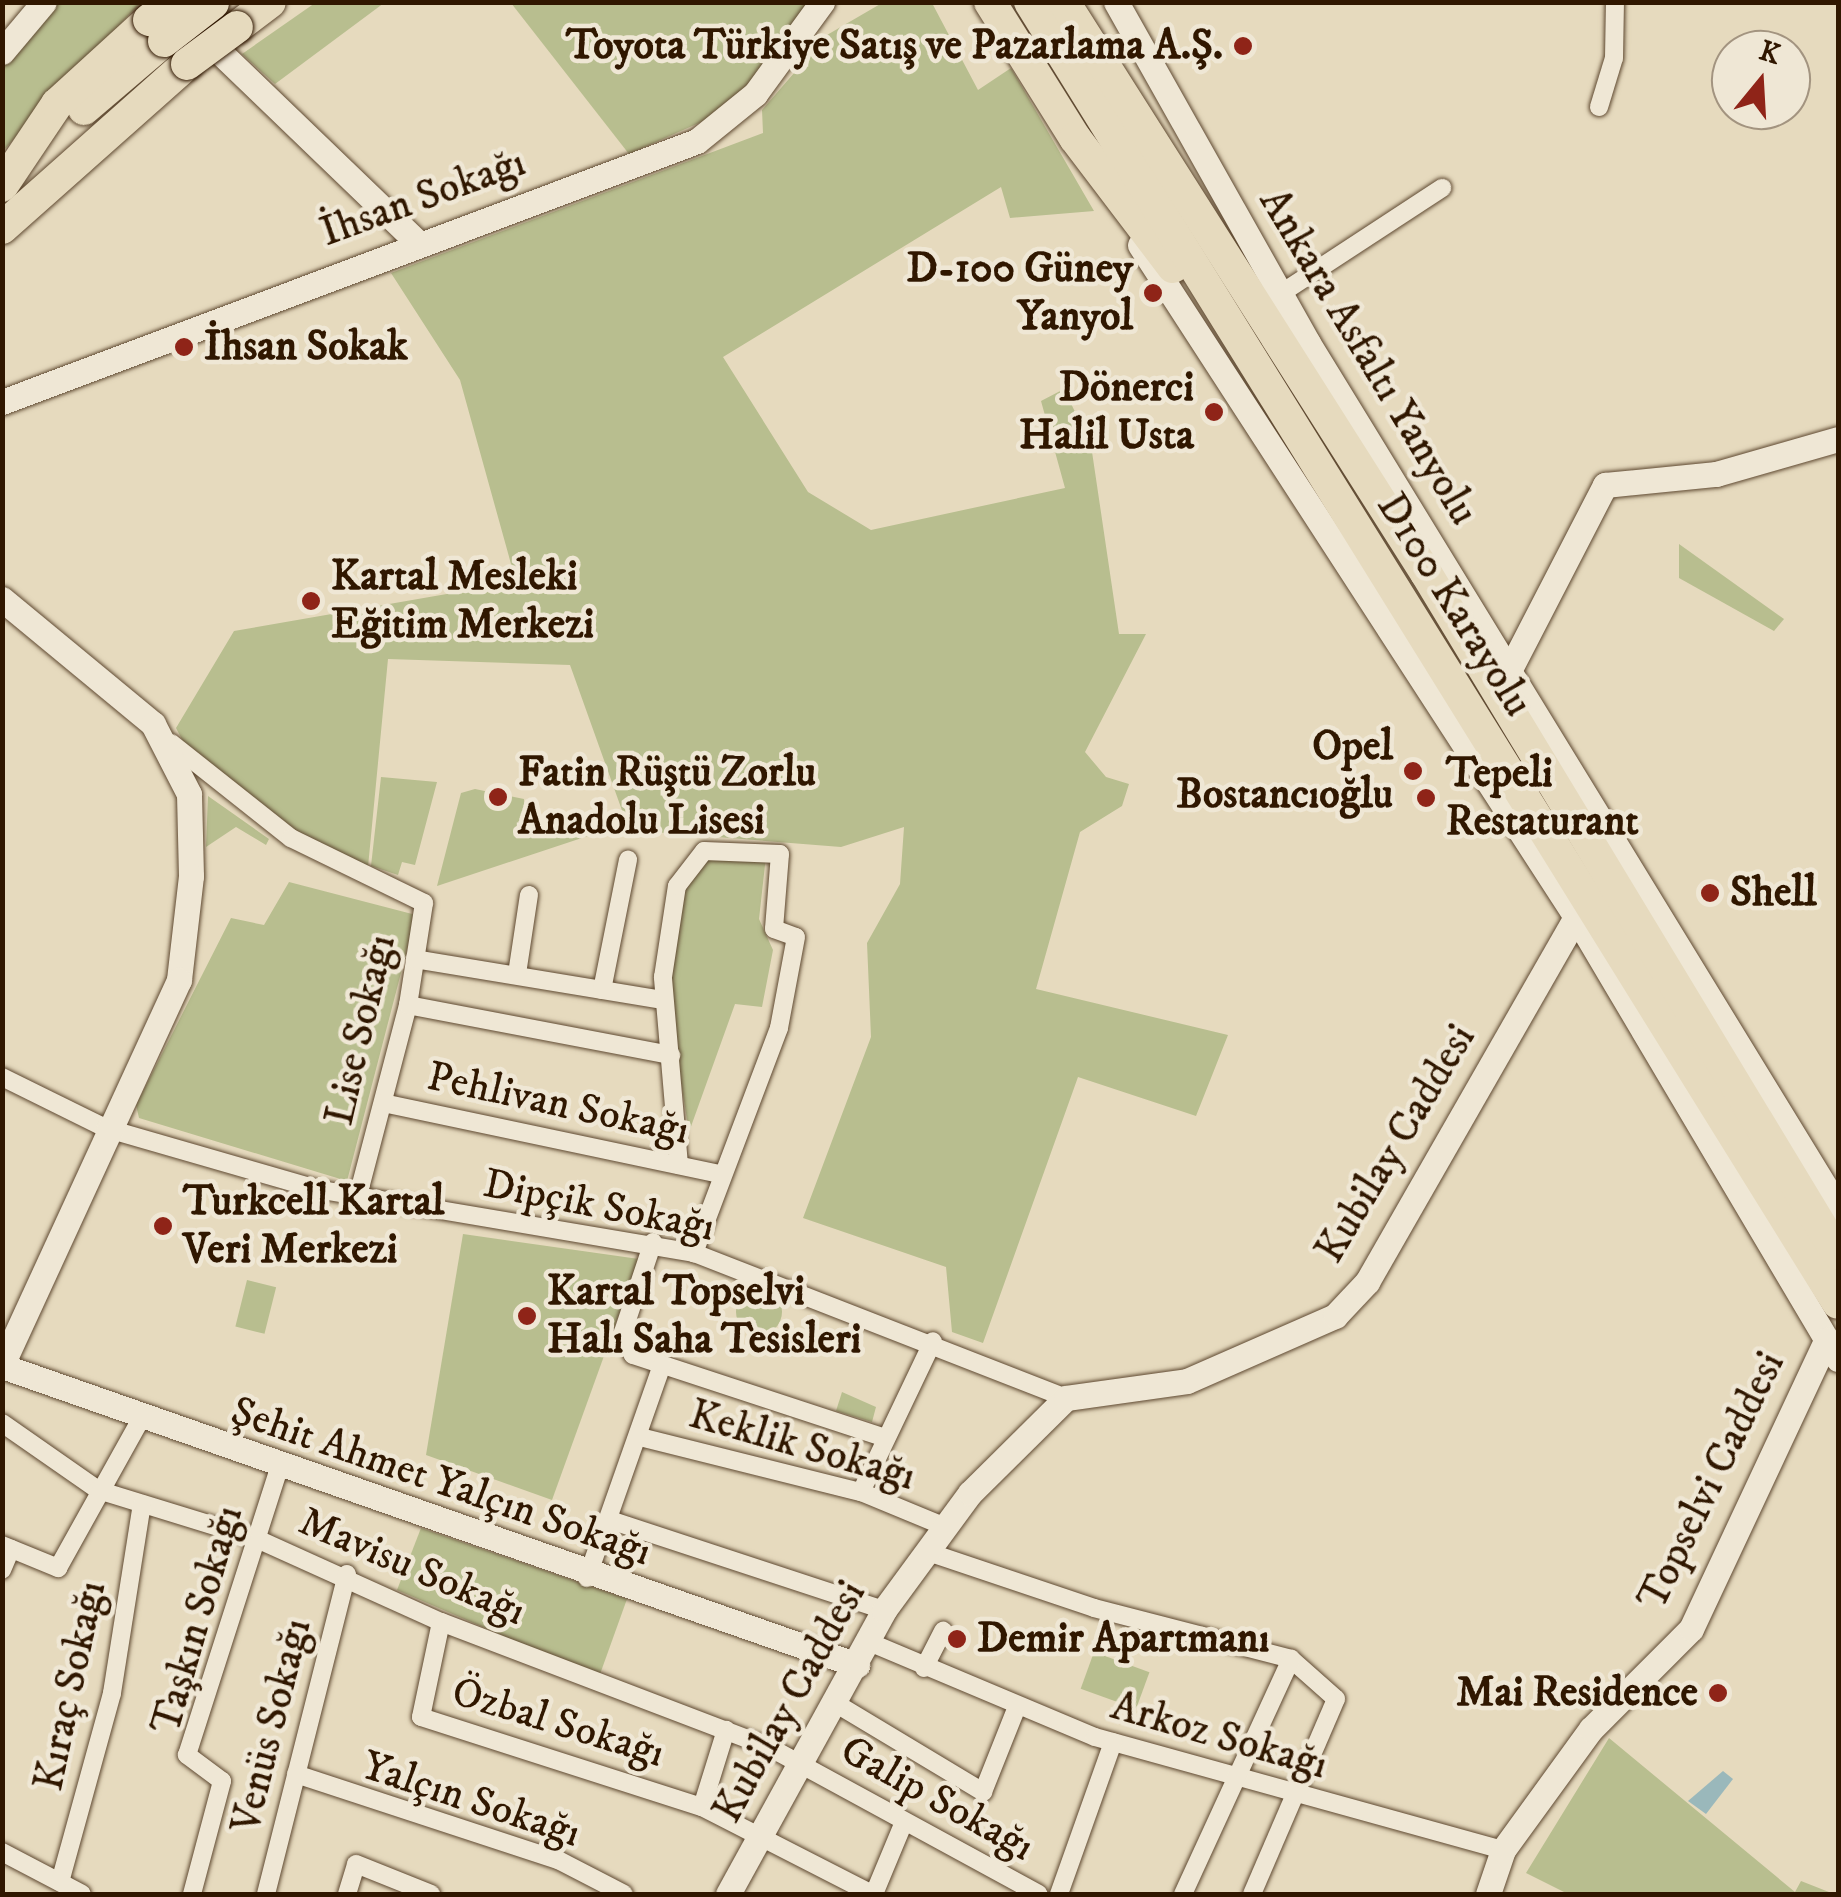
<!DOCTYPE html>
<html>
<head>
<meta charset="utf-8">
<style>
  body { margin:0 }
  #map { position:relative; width:1841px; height:1897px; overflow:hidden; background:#e6dabe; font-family:"IM FELL DW Pica",serif }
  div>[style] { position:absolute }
  .green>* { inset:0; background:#b8be8f; transform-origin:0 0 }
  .round { border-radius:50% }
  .water>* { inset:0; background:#9ab8bb }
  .roads { filter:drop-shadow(0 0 2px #5e4830) drop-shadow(0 0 2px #5e4830) }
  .street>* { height:18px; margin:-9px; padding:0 9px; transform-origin:9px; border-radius:9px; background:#efe7d5 }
  .secondary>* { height:25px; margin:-12.5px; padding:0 12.5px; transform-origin:12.5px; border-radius:12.5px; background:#efe7d5 }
  .highway>* { height:32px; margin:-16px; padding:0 16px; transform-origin:16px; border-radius:16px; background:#e6dabe }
  .bridges { filter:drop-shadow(0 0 2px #301700) drop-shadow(0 0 2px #301700) }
  .highway-bridge>* { height:32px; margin:-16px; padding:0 16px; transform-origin:16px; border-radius:16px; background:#e6dabe }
  .dots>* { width:28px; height:28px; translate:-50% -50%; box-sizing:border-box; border:5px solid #efe7d5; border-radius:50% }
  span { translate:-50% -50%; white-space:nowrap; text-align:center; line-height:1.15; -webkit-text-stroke:9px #efe7d5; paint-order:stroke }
  .poi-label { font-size:42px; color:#301700; font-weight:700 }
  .right { translate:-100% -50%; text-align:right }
  .left { translate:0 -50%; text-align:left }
  .street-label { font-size:42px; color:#301700 }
  .frame { position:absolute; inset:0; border:5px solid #301700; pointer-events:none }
  .north { position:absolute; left:1711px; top:30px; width:100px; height:100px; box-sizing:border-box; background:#efe7d5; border:2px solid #a39480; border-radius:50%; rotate:18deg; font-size:28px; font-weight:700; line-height:40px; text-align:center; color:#301700 }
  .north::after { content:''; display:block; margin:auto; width:35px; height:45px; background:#8f2418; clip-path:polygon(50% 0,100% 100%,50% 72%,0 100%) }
</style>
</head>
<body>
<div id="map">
  <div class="green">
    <i style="clip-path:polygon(55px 3px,140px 3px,3px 151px,3px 68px)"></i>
    <i style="clip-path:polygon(315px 3px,384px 3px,275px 84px,242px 54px)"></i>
    <i style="clip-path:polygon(511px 3px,816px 3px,776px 60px,717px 115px,629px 154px)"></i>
    <i style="clip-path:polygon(882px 3px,932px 3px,978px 90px,1011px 68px,1094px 211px,1010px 218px,1001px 187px,723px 357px,808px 492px,871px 530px,1065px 488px,1041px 401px,1064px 389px,1091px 445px,1119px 634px,1146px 634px,1085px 752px,1106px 777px,1129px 784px,1122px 806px,1080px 832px,1036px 989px,1228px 1035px,1196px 1116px,1078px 1077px,983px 1343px,952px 1332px,946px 1267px,803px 1218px,871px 1037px,867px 943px,900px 884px,904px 827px,841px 847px,629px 830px,570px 665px,388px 659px,368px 867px,285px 825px,186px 747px,176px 728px,234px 631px,516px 582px,460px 380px,391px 273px,763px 133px,762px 110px,827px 35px)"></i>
    <i style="clip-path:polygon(1679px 544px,1784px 619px,1774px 631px,1679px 578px)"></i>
    <i style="clip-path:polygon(381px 777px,437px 782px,415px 865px,402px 862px,398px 875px,371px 866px)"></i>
    <i style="clip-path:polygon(475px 789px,524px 799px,525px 824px,612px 828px,437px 886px,461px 793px)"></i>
    <i style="clip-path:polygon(208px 796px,269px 839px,266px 845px,236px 827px,206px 847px)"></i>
    <i style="clip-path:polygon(766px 856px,759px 919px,773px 950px,762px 1007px,735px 1004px,689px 1132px,668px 1000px,681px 890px,703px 859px)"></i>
    <i style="clip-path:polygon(289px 882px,416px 915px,347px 1181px,139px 1118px,136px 1105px,231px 918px,264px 925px)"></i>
    <i style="clip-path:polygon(463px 1234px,639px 1259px,552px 1500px,426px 1455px)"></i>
    <i style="left:247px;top:1280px;width:30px;height:48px;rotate:14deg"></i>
    <i class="round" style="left:736px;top:1289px;width:46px;height:46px"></i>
    <i style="clip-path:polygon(842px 1392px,876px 1407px,872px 1422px,836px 1411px)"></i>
    <i style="clip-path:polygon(421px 1528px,627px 1599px,599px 1677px,397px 1590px)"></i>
    <i style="left:1094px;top:1652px;width:59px;height:39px;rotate:20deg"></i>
    <i style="clip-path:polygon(1609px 1738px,1795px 1892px,1801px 1881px,1834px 1894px,1568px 1894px,1526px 1873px)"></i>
  </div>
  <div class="water">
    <i style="clip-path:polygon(1723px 1771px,1733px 1779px,1706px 1814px,1688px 1801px)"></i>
  </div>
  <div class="roads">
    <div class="street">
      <i style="left:1599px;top:107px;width:51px;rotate:-73deg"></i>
      <i style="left:1614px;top:58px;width:56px;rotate:-89deg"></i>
      <i style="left:1280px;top:294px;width:194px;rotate:-33.2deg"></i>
      <i style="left:171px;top:743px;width:153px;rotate:38.4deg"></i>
      <i style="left:291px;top:838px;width:148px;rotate:26deg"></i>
      <i style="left:424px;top:903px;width:103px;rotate:98.9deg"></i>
      <i style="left:408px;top:1005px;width:201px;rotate:104.7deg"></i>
      <i style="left:415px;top:959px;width:252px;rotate:9.4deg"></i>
      <i style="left:517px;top:974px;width:80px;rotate:-81.4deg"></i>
      <i style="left:602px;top:990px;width:133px;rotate:-78.7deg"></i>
      <i style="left:408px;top:1005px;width:268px;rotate:10.8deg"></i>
      <i style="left:2px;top:1077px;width:115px;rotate:26.3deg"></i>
      <i style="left:105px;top:1128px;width:220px;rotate:16.1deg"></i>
      <i style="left:316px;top:1189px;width:383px;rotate:9.6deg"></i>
      <i style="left:694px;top:1253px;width:399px;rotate:21.3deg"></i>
      <i style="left:383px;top:1103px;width:344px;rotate:11.9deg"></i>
      <i style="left:679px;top:1165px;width:189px;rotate:-94.9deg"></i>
      <i style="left:663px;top:977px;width:92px;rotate:-81.3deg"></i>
      <i style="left:677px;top:886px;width:44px;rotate:-52.4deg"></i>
      <i style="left:704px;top:851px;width:76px;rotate:2.3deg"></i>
      <i style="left:780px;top:854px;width:75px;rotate:94.6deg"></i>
      <i style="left:774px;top:929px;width:23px;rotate:20deg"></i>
      <i style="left:796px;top:937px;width:93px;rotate:100.6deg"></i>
      <i style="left:779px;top:1028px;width:241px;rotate:110.7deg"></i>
      <i style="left:653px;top:1242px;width:95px;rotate:108.4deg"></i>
      <i style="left:623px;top:1332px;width:25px;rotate:67deg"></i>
      <i style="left:633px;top:1355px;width:265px;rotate:18.2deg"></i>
      <i style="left:2px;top:1423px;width:117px;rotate:34.9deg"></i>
      <i style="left:98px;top:1490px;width:166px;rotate:17.1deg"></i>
      <i style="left:257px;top:1539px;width:202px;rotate:24.3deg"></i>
      <i style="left:441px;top:1622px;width:351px;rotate:20.9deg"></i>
      <i style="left:769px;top:1747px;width:307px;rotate:28.6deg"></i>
      <i style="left:640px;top:1437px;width:228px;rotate:14deg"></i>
      <i style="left:861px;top:1492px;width:89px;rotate:22.5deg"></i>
      <i style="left:861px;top:1492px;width:167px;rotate:-64.5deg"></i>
      <i style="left:610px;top:1520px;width:288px;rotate:18.2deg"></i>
      <i style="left:2px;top:1545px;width:61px;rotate:22.3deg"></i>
      <i style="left:58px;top:1568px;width:173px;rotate:-60.9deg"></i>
      <i style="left:925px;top:1551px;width:178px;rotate:18.6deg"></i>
      <i style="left:1094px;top:1608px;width:203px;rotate:14.5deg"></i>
      <i style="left:1291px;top:1659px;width:60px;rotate:41.6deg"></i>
      <i style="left:1336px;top:1699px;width:212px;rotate:113.3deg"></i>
      <i style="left:2px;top:1570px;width:23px;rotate:-67deg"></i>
      <i style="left:587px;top:1578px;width:226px;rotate:-70.6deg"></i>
      <i style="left:441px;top:1622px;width:97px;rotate:101.9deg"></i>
      <i style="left:421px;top:1717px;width:295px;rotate:17.8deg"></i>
      <i style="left:702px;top:1807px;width:191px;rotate:27.1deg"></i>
      <i style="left:869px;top:1642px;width:245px;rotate:22.8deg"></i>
      <i style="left:1095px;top:1737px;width:423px;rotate:15.5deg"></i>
      <i style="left:924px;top:1668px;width:42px;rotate:-62.8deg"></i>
      <i style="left:835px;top:1703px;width:173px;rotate:31deg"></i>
      <i style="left:983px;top:1792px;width:89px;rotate:-68.3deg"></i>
      <i style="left:296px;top:1774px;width:276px;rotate:18.2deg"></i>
      <i style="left:558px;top:1860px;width:74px;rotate:27.3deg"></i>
      <i style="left:702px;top:1807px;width:81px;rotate:-72.7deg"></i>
      <i style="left:2px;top:1852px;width:90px;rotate:27.7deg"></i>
      <i style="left:60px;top:1882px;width:196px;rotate:-74.6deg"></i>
      <i style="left:112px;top:1693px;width:191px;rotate:-81deg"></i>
      <i style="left:192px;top:1894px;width:117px;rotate:-75.1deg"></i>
      <i style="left:222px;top:1781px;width:44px;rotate:-143.4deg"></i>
      <i style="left:187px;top:1755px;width:300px;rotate:-72.2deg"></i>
      <i style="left:266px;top:1894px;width:330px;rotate:-75.8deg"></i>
      <i style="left:347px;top:1894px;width:31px;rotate:-73deg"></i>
      <i style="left:356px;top:1864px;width:81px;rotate:21.8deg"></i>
      <i style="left:874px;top:1894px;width:78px;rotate:-67.4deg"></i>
      <i style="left:1059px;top:1894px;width:161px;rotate:-70.4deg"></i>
      <i style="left:1183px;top:1894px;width:259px;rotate:-65.3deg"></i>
    </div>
    <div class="secondary">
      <i style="left:1116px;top:2px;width:391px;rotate:60.6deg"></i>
      <i style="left:1308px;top:343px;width:1014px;rotate:58.5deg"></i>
      <i style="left:175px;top:9px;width:336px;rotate:43.9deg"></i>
      <i style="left:2px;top:52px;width:65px;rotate:-50deg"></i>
      <i style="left:1140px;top:245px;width:801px;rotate:57.02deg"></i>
      <i style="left:1576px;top:917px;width:514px;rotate:59.34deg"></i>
      <i style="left:2px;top:402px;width:742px;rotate:-20.58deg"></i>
      <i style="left:697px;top:141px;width:75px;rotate:-39deg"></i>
      <i style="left:755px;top:94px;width:114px;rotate:-53.9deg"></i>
      <i style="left:2px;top:599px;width:196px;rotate:39.6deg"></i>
      <i style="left:153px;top:724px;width:79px;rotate:62.8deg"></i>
      <i style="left:189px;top:794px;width:82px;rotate:88.6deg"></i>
      <i style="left:191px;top:876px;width:105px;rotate:96.6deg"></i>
      <i style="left:179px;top:980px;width:424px;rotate:114.7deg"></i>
      <i style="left:1511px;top:667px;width:205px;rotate:-62.7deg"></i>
      <i style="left:1605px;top:485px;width:112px;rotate:-5.7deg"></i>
      <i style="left:1716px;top:474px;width:127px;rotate:-16deg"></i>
      <i style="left:2px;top:1366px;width:906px;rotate:19.28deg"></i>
      <i style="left:728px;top:1894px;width:324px;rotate:-61.2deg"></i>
      <i style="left:884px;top:1610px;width:145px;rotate:-53.7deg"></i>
      <i style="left:970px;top:1493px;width:135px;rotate:-44.7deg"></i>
      <i style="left:1066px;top:1398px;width:122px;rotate:-8deg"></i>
      <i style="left:1187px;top:1381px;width:162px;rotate:-23.7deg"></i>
      <i style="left:1335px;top:1316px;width:47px;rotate:-46.7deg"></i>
      <i style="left:1367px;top:1282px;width:421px;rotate:-60.2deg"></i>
      <i style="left:1488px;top:1894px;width:46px;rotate:-71.2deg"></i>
      <i style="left:1503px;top:1850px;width:150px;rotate:-54deg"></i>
      <i style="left:1591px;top:1729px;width:141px;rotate:-45deg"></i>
      <i style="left:1691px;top:1629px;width:320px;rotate:-64.9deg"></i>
    </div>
    <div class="highway">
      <i style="left:990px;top:2px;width:160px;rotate:58deg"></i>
      <i style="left:1075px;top:138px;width:162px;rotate:52.8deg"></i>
      <i style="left:1030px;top:2px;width:1531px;rotate:58.16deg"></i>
      <i style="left:1064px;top:2px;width:676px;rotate:57.63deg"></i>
      <i style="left:1426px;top:573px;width:796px;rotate:58.83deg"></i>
      <i style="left:237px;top:27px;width:41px;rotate:-37.1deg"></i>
      <i style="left:84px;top:109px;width:105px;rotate:-40.4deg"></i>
      <i style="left:2px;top:186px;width:99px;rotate:-56.1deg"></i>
      <i style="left:57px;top:104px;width:125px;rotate:-42.4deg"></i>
      <i style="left:2px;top:228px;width:247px;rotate:-41.6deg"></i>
    </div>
  </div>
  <div class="bridges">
    <div class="highway-bridge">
      <i style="left:149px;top:20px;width:29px;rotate:-38deg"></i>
      <i style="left:164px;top:41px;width:62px;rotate:-37.8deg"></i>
      <i style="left:187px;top:64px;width:62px;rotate:-36.5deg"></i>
    </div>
  </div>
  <div class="dots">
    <i style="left:1243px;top:46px;background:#8f2418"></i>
    <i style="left:1153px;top:293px;background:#8f2418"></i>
    <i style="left:184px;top:347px;background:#8f2418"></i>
    <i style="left:1214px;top:412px;background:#8f2418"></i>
    <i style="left:311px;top:601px;background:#8f2418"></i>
    <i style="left:1413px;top:771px;background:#8f2418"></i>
    <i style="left:498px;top:797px;background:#8f2418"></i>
    <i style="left:1426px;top:798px;background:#8f2418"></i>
    <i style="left:1710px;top:893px;background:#8f2418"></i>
    <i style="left:163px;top:1226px;background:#8f2418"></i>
    <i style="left:527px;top:1316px;background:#8f2418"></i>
    <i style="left:957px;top:1639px;background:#8f2418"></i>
    <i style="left:1718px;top:1693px;background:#8f2418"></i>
  </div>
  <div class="poi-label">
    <span class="right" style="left:1223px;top:46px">Toyota Türkiye Satış ve Pazarlama A.Ş.</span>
    <span class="right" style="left:1133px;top:293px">D-100 Güney<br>Yanyol</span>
    <span class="left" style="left:204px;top:347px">İhsan Sokak</span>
    <span class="right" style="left:1194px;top:412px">Dönerci<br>Halil Usta</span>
    <span class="left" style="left:331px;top:601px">Kartal Mesleki<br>Eğitim Merkezi</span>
    <span class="right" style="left:1393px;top:771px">Opel<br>Bostancıoğlu</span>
    <span class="left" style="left:518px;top:797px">Fatin Rüştü Zorlu<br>Anadolu Lisesi</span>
    <span class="left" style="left:1446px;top:798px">Tepeli<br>Restaturant</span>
    <span class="left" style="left:1730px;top:893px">Shell</span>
    <span class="left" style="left:183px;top:1226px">Turkcell Kartal<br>Veri Merkezi</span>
    <span class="left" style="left:547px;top:1316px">Kartal Topselvi<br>Halı Saha Tesisleri</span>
    <span class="left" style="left:977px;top:1639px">Demir Apartmanı</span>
    <span class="right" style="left:1698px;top:1693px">Mai Residence</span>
  </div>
  <div class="street-label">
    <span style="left:423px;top:198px;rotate:-20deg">İhsan Sokağı</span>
    <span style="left:1368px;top:357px;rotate:59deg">Ankara Asfaltı Yanyolu</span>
    <span style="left:1454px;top:605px;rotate:58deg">D100 Karayolu</span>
    <span style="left:361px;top:1030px;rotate:-77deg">Lise Sokağı</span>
    <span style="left:558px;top:1104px;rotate:12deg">Pehlivan Sokağı</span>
    <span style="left:1396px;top:1144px;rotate:-59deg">Kubilay Caddesi</span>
    <span style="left:599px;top:1206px;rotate:11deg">Dipçik Sokağı</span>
    <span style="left:802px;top:1446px;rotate:16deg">Keklik Sokağı</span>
    <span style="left:1712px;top:1481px;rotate:-64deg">Topselvi Caddesi</span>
    <span style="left:441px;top:1482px;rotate:19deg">Şehit Ahmet Yalçın Sokağı</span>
    <span style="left:412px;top:1567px;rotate:23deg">Mavisu Sokağı</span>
    <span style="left:198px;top:1620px;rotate:-74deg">Taşkın Sokağı</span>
    <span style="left:71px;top:1686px;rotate:-78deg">Kıraç Sokağı</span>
    <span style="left:790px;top:1702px;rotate:-61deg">Kubilay Caddesi</span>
    <span style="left:558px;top:1723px;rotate:17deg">Özbal Sokağı</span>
    <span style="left:272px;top:1726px;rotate:-76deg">Venüs Sokağı</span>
    <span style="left:1219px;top:1736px;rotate:16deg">Arkoz Sokağı</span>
    <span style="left:937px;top:1799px;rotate:29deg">Galip Sokağı</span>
    <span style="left:471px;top:1800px;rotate:18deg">Yalçın Sokağı</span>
  </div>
  <div class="frame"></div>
  <div class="north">K</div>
</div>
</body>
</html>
